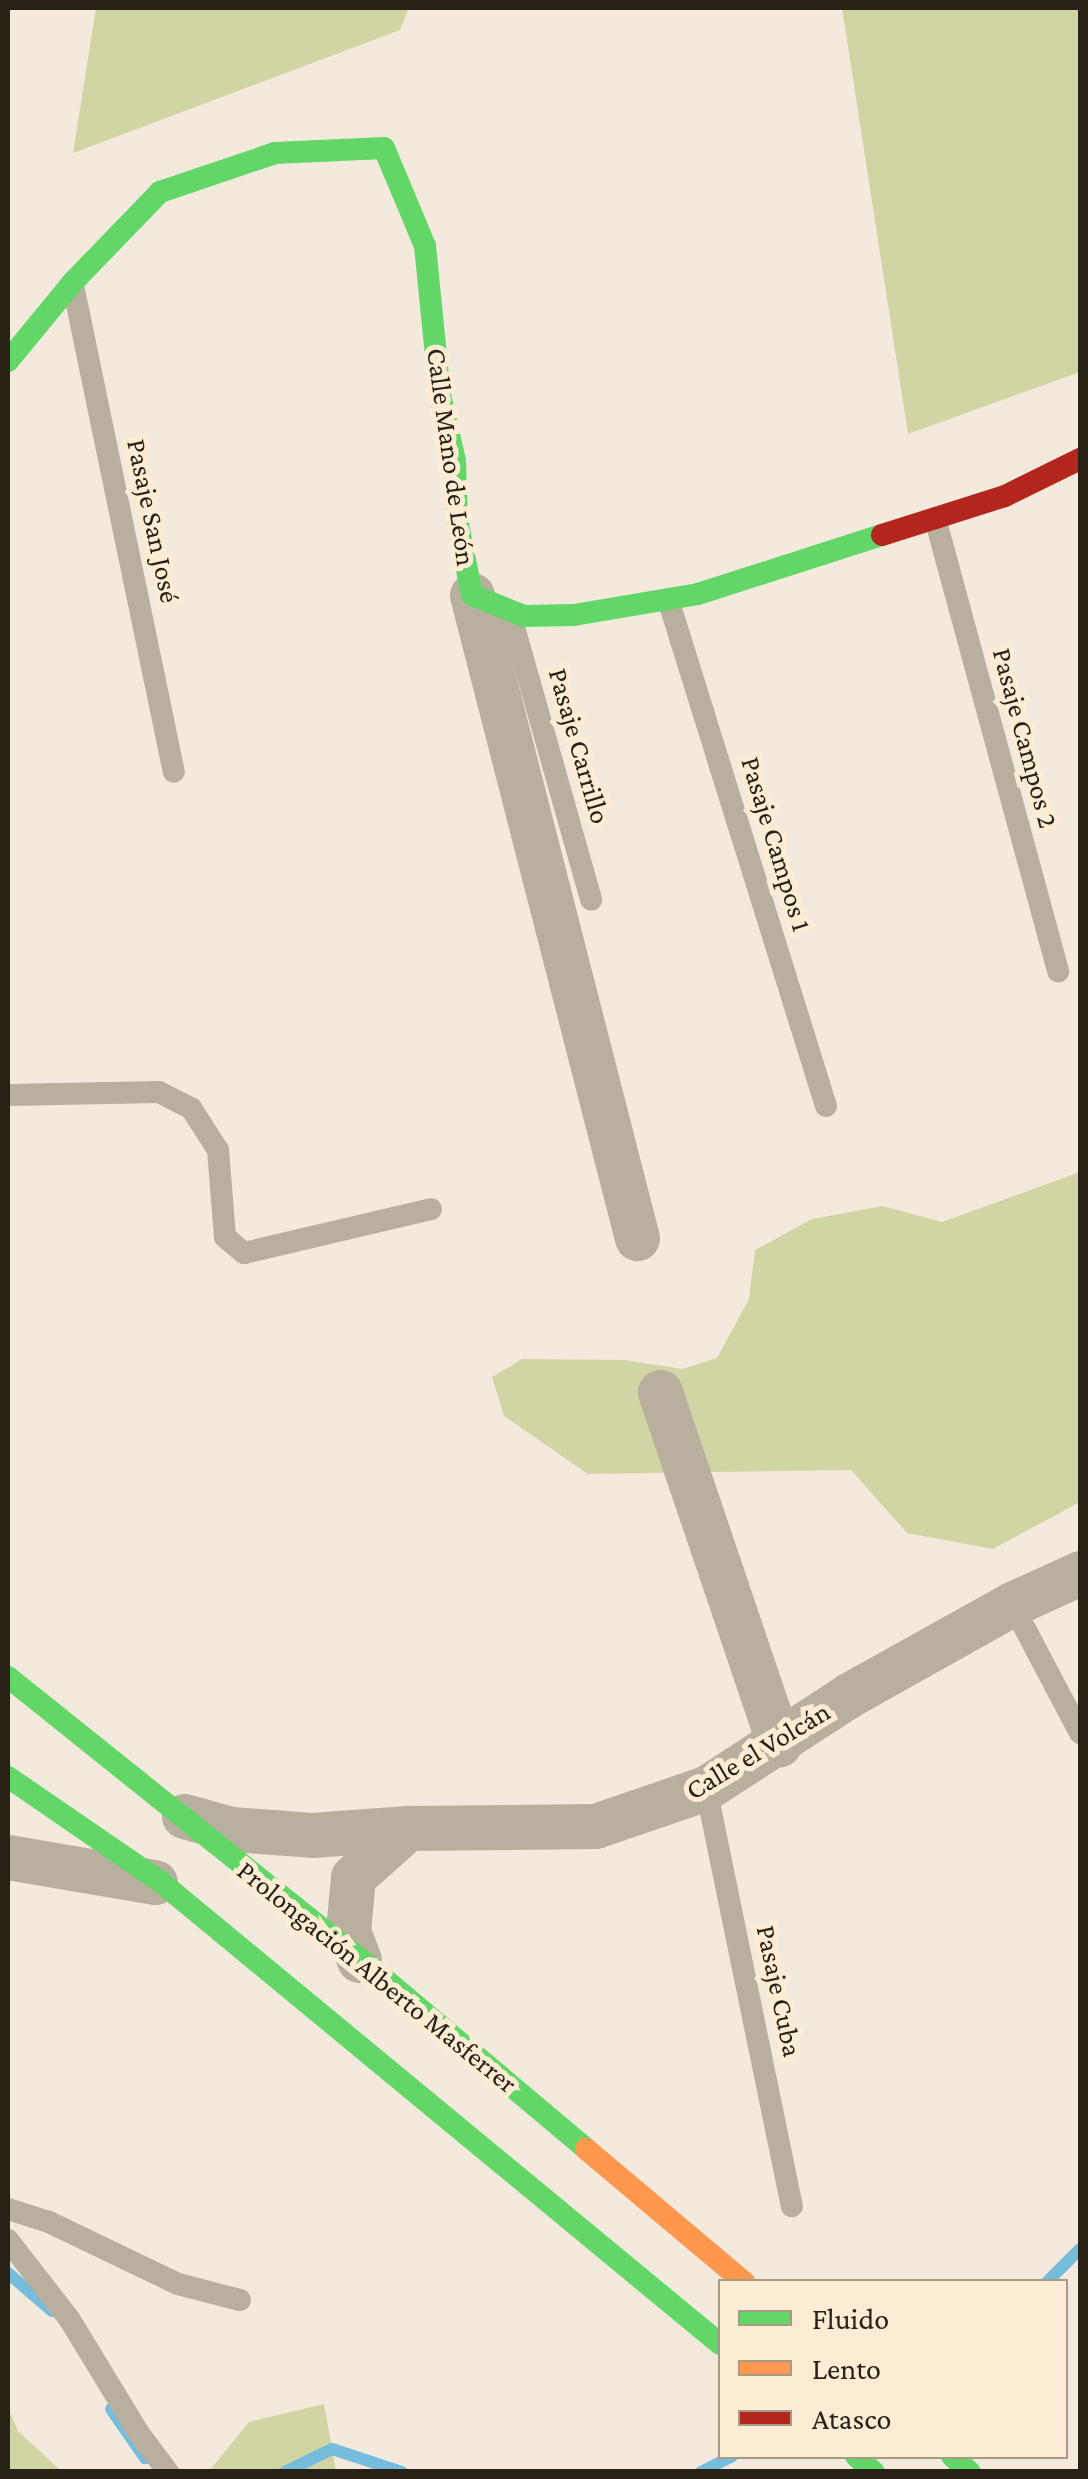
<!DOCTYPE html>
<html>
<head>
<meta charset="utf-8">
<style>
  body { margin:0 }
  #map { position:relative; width:1088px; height:2479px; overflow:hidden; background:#f3eadd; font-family:"Crimson Pro",serif }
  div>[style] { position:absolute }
  .green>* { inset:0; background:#d1d5a3 }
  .stream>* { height:12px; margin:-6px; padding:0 6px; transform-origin:6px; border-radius:6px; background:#76bcdd }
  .lane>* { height:22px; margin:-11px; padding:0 11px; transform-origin:11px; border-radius:11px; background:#b8af9e }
  .street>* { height:45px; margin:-22.5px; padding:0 22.5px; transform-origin:22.5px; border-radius:22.5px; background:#b8af9e }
  .fast>* { height:22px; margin:-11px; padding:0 11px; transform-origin:11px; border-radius:11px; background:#63d668 }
  .slow>* { height:22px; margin:-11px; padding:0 11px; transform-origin:11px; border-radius:11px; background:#ff974d }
  .jam>* { height:22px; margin:-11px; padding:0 11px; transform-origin:11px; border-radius:11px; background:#b3261e }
  span { translate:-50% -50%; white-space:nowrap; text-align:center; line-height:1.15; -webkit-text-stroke:10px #fcecd4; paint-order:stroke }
  .street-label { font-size:28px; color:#282116 }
  .frame { position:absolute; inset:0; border:10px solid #282116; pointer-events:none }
  .legend { position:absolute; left:718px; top:2279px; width:350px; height:180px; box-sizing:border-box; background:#fcecd4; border:2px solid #a79b88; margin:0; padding:12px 18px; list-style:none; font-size:30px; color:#282116 }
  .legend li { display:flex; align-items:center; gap:20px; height:50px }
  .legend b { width:50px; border:2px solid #a79b88 }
</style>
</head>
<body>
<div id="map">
  <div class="green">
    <i style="clip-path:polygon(96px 8px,409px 8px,400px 30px,73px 153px)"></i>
    <i style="clip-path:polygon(842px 8px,1080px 8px,1080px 372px,908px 434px)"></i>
    <i style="clip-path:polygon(1080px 1172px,1080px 1502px,993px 1549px,907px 1533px,851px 1470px,588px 1474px,504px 1416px,492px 1377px,522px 1359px,624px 1360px,682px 1369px,717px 1358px,749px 1299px,755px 1250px,812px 1219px,883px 1206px,942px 1222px)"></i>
    <i style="clip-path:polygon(324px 2404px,336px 2471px,209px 2471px,249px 2422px)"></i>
    <i style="clip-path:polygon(8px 2408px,18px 2431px,59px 2469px,89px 2471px,8px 2471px)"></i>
  </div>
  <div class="stream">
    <i style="left:8px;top:2273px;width:58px;rotate:40.8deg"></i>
    <i style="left:1047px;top:2282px;width:47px;rotate:-45deg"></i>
    <i style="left:111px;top:2409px;width:60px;rotate:55.2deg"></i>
    <i style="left:285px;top:2472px;width:52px;rotate:-26.1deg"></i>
    <i style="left:332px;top:2449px;width:74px;rotate:18.2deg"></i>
    <i style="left:701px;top:2472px;width:35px;rotate:-27deg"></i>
  </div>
  <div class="lane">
    <i style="left:74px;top:290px;width:492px;rotate:78.3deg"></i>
    <i style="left:935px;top:518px;width:470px;rotate:74.8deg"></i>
    <i style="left:668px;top:599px;width:531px;rotate:72.69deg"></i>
    <i style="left:510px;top:613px;width:298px;rotate:74.2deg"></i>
    <i style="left:8px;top:1095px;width:151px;rotate:-1.1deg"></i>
    <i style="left:159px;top:1092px;width:36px;rotate:27deg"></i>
    <i style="left:191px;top:1108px;width:50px;rotate:57.3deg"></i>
    <i style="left:218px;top:1150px;width:87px;rotate:85.4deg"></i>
    <i style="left:225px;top:1237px;width:25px;rotate:40deg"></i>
    <i style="left:244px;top:1253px;width:192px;rotate:-13.2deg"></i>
    <i style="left:1012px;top:1604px;width:146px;rotate:62.2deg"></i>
    <i style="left:706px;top:1788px;width:427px;rotate:78.4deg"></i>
    <i style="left:8px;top:2209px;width:43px;rotate:17.6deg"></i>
    <i style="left:49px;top:2222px;width:143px;rotate:25.7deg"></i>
    <i style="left:178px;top:2284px;width:64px;rotate:14.5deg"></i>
    <i style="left:8px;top:2240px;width:101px;rotate:52.2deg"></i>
    <i style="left:70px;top:2320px;width:131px;rotate:58.7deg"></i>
    <i style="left:138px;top:2432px;width:50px;rotate:53.1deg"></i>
  </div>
  <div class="street">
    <i style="left:472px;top:595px;width:664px;rotate:75.61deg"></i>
    <i style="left:660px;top:1392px;width:372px;rotate:71.3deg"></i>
    <i style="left:184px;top:1816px;width:49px;rotate:15.5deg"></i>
    <i style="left:231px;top:1829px;width:81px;rotate:4.2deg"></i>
    <i style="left:312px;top:1835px;width:96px;rotate:-4.2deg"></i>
    <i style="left:408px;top:1828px;width:187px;rotate:-0.6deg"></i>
    <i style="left:595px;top:1826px;width:117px;rotate:-18.9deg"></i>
    <i style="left:706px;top:1788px;width:171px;rotate:-33deg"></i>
    <i style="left:849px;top:1695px;width:187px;rotate:-29.2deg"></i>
    <i style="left:1012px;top:1604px;width:75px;rotate:-24.5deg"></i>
    <i style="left:8px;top:1857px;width:149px;rotate:9.7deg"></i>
    <i style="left:359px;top:1960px;width:31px;rotate:-111deg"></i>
    <i style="left:348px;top:1931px;width:54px;rotate:-84.7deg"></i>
    <i style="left:353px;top:1877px;width:74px;rotate:-41.7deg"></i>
  </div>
  <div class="fast">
    <i style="left:8px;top:361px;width:102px;rotate:-50.6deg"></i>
    <i style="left:73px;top:282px;width:125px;rotate:-46deg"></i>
    <i style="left:160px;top:192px;width:121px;rotate:-18.7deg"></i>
    <i style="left:275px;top:153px;width:109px;rotate:-2.6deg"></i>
    <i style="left:384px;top:148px;width:106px;rotate:67.3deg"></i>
    <i style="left:425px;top:246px;width:150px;rotate:84.3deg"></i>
    <i style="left:440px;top:395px;width:68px;rotate:77.2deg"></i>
    <i style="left:455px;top:461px;width:59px;rotate:88.1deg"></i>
    <i style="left:457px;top:520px;width:76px;rotate:78.7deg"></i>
    <i style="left:472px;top:595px;width:56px;rotate:22deg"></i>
    <i style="left:524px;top:616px;width:50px;rotate:-1.1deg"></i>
    <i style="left:574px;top:615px;width:126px;rotate:-9.6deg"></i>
    <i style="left:698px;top:594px;width:193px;rotate:-17.8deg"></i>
    <i style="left:8px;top:1677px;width:462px;rotate:38.7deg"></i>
    <i style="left:369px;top:1966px;width:284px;rotate:40.1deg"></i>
    <i style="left:8px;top:1777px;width:187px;rotate:34.5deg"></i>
    <i style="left:162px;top:1883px;width:724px;rotate:39.56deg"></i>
    <i style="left:856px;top:2456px;width:24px;rotate:42deg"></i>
    <i style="left:952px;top:2456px;width:24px;rotate:42deg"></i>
  </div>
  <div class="slow">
    <i style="left:586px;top:2149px;width:207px;rotate:40.1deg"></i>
  </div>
  <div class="jam">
    <i style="left:882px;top:535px;width:129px;rotate:-17.6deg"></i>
    <i style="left:1005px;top:496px;width:84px;rotate:-26.3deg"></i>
  </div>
  <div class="street-label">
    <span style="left:451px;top:457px;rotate:82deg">Calle Mano de León</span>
    <span style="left:153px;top:521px;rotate:78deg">Pasaje San José</span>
    <span style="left:1025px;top:738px;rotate:75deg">Pasaje Campos 2</span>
    <span style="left:579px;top:746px;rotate:74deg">Pasaje Carrillo</span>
    <span style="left:776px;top:844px;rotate:73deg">Pasaje Campos 1</span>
    <span style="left:758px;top:1751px;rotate:-31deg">Calle el Volcán</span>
    <span style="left:377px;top:1977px;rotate:39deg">Prolongación Alberto Masferrer</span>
    <span style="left:779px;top:1991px;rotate:78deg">Pasaje Cuba</span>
  </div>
  <div class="frame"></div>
  <ul class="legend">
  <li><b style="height:12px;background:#63d668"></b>Fluido</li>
  <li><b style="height:12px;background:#ff974d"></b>Lento</li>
  <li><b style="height:12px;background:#b3261e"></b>Atasco</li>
  </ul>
</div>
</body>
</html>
